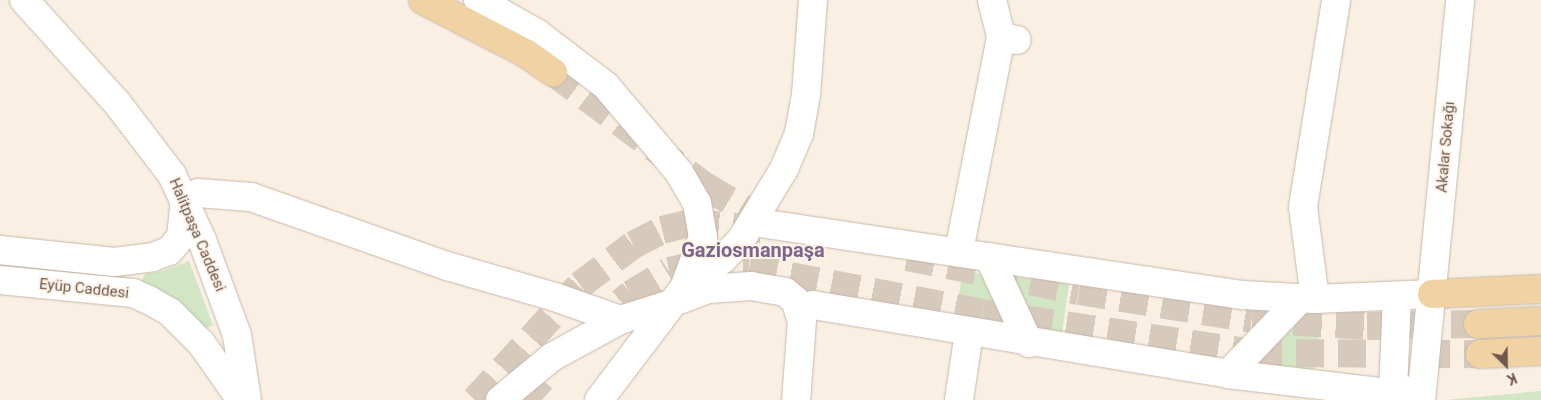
<!DOCTYPE html>
<html>
<head>
<meta charset="utf-8">
<style>
  body { margin:0 }
  #map { position:relative; width:1541px; height:400px; overflow:hidden; background:#f9f0e3; font-family:Roboto,sans-serif }
  div>[style] { position:absolute }
  .green>* { inset:0; background:#d2e5c4 }
  .primary-tunnel>* { height:28px; margin-top:-14px; transform-origin:0; background:repeating-linear-gradient(90deg,#d6cabd 0 28px,transparent 0 42px) }
  .roads { filter:drop-shadow(0 0 1px #c8b8ab) drop-shadow(0 0 1px #c8b8ab) }
  .street>* { height:28px; margin:-14px; padding:0 14px; transform-origin:14px; border-radius:14px; background:#fff }
  .secondary>* { height:28px; margin:-14px; padding:0 14px; transform-origin:14px; border-radius:14px; background:#fff }
  .primary>* { height:28px; margin:-14px; padding:0 14px; transform-origin:14px; border-radius:14px; background:#f1d2a3 }
  span { translate:-50% -50%; white-space:nowrap; text-align:center; line-height:1.15; -webkit-text-stroke:4px #fdf4e9; paint-order:stroke }
  .street-label { font-size:15px; color:#6e574c }
  .district-label { font-size:20px; color:#7c658b; font-weight:700 }
  .north { position:absolute; left:1481px; top:340px; width:50px; height:50px; -webkit-text-stroke:4px #fdf4e9; paint-order:stroke; rotate:157deg; font-size:14px; font-weight:700; line-height:20px; text-align:center; color:#6e574c }
  .north::after { content:''; display:block; margin:auto; width:18px; height:22px; background:#6e574c; clip-path:polygon(50% 0,100% 100%,50% 72%,0 100%) }
</style>
</head>
<body>
<div id="map">
  <div class="green">
    <i style="clip-path:polygon(0 260px,125px 274px,123px 284px,0 272px)"></i>
    <i style="clip-path:polygon(189px 261px,213px 325px,204px 329px,139px 285px,145px 274px,162px 271px)"></i>
    <i style="clip-path:polygon(963px 270px,986px 275px,1013px 328px,955px 318px)"></i>
    <i style="clip-path:polygon(1011px 276px,1069px 284px,1062px 334px,1037px 329px)"></i>
    <i style="clip-path:polygon(1297px 319px,1321px 323px,1313px 373px,1254px 361px)"></i>
    <i style="clip-path:polygon(1541px 391px,1541px 400px,1445px 400px)"></i>
  </div>
  <div class="primary-tunnel">
    <i style="left:553px;top:72px;width:190px;rotate:36.9deg"></i>
    <i style="left:705px;top:186px;width:77px;rotate:30.6deg"></i>
    <i style="left:907px;top:257px;width:175px;rotate:11.2deg"></i>
    <i style="left:1079px;top:291px;width:175px;rotate:9.2deg"></i>
    <i style="left:1252px;top:319px;width:115px;rotate:3.5deg"></i>
    <i style="left:1367px;top:326px;width:111px;rotate:-1deg"></i>
    <i style="left:589px;top:329px;width:55px;rotate:-39.8deg"></i>
    <i style="left:631px;top:294px;width:44px;rotate:-31.2deg"></i>
    <i style="left:669px;top:271px;width:33px;rotate:-12deg"></i>
    <i style="left:701px;top:264px;width:48px;rotate:4.8deg"></i>
    <i style="left:749px;top:268px;width:238px;rotate:10.9deg"></i>
    <i style="left:983px;top:313px;width:274px;rotate:8.4deg"></i>
    <i style="left:1254px;top:353px;width:226px;rotate:0.3deg"></i>
    <i style="left:475px;top:400px;width:156px;rotate:-47.6deg"></i>
    <i style="left:580px;top:285px;width:66px;rotate:-37deg"></i>
    <i style="left:633px;top:245px;width:33px;rotate:-27deg"></i>
    <i style="left:662px;top:230px;width:30px;rotate:-14deg"></i>
    <i style="left:691px;top:223px;width:81px;rotate:4.9deg"></i>
    <i style="left:523px;top:400px;width:42px;rotate:-47.9deg"></i>
  </div>
  <div class="roads">
    <div class="street">
      <i style="left:992px;top:0;width:38px;rotate:76deg"></i>
      <i style="left:1001px;top:37px;width:16px;rotate:11deg"></i>
      <i style="left:198px;top:193px;width:53px;rotate:4.3deg"></i>
      <i style="left:251px;top:197px;width:208px;rotate:19.4deg"></i>
      <i style="left:447px;top:266px;width:112px;rotate:16deg"></i>
      <i style="left:555px;top:297px;width:69px;rotate:19.5deg"></i>
      <i style="left:753px;top:222px;width:495px;rotate:8.5deg"></i>
      <i style="left:1243px;top:295px;width:72px;rotate:3.2deg"></i>
      <i style="left:1315px;top:299px;width:117px;rotate:-2.4deg"></i>
      <i style="left:959px;top:251px;width:218px;rotate:-78.9deg"></i>
      <i style="left:989px;top:257px;width:95px;rotate:65.1deg"></i>
      <i style="left:1315px;top:299px;width:93px;rotate:-97.4deg"></i>
      <i style="left:1303px;top:207px;width:210px;rotate:-80.9deg"></i>
      <i style="left:800px;top:309px;width:14px;rotate:-17deg"></i>
      <i style="left:813px;top:305px;width:421px;rotate:9.4deg"></i>
      <i style="left:1228px;top:374px;width:152px;rotate:6.8deg"></i>
      <i style="left:1379px;top:392px;width:43px;rotate:-2.7deg"></i>
      <i style="left:1228px;top:374px;width:104px;rotate:-46.2deg"></i>
      <i style="left:1393px;top:392px;width:96px;rotate:-87.6deg"></i>
      <i style="left:500px;top:400px;width:67px;rotate:-39.6deg"></i>
      <i style="left:552px;top:357px;width:77px;rotate:-28.6deg"></i>
      <i style="left:620px;top:320px;width:53px;rotate:-17.4deg"></i>
      <i style="left:959px;top:400px;width:69px;rotate:-81.6deg"></i>
    </div>
    <div class="secondary">
      <i style="left:24px;top:0;width:139px;rotate:47.9deg"></i>
      <i style="left:117px;top:103px;width:91px;rotate:52.6deg"></i>
      <i style="left:172px;top:175px;width:72px;rotate:65.2deg"></i>
      <i style="left:202px;top:240px;width:101px;rotate:69.8deg"></i>
      <i style="left:237px;top:335px;width:66px;rotate:81.3deg"></i>
      <i style="left:478px;top:0;width:69px;rotate:29.5deg"></i>
      <i style="left:538px;top:34px;width:86px;rotate:37.4deg"></i>
      <i style="left:606px;top:86px;width:113px;rotate:49.7deg"></i>
      <i style="left:679px;top:172px;width:36px;rotate:60deg"></i>
      <i style="left:697px;top:203px;width:35px;rotate:80deg"></i>
      <i style="left:703px;top:237px;width:54px;rotate:110.4deg"></i>
      <i style="left:0;top:250px;width:115px;rotate:6deg"></i>
      <i style="left:114px;top:262px;width:39px;rotate:-7deg"></i>
      <i style="left:153px;top:257px;width:17px;rotate:-21deg"></i>
      <i style="left:169px;top:251px;width:18px;rotate:-49deg"></i>
      <i style="left:181px;top:237px;width:37px;rotate:-84deg"></i>
      <i style="left:0;top:280px;width:134px;rotate:5.6deg"></i>
      <i style="left:133px;top:293px;width:17px;rotate:24deg"></i>
      <i style="left:149px;top:300px;width:24px;rotate:30deg"></i>
      <i style="left:170px;top:312px;width:44px;rotate:45deg"></i>
      <i style="left:201px;top:343px;width:70px;rotate:54.9deg"></i>
      <i style="left:682px;top:299px;width:28px;rotate:-21deg"></i>
      <i style="left:708px;top:289px;width:43px;rotate:-4deg"></i>
      <i style="left:751px;top:286px;width:35px;rotate:10deg"></i>
      <i style="left:785px;top:292px;width:13px;rotate:39deg"></i>
      <i style="left:795px;top:300px;width:22px;rotate:72deg"></i>
      <i style="left:802px;top:321px;width:79px;rotate:94.3deg"></i>
      <i style="left:599px;top:400px;width:141px;rotate:-52.8deg"></i>
      <i style="left:684px;top:288px;width:49px;rotate:-36.6deg"></i>
      <i style="left:723px;top:259px;width:26px;rotate:-47deg"></i>
      <i style="left:741px;top:240px;width:83px;rotate:-58.8deg"></i>
      <i style="left:784px;top:169px;width:38px;rotate:-67deg"></i>
      <i style="left:799px;top:134px;width:40px;rotate:-80deg"></i>
      <i style="left:806px;top:95px;width:95px;rotate:-85.8deg"></i>
      <i style="left:1421px;top:400px;width:402px;rotate:-84.4deg"></i>
    </div>
    <div class="primary">
      <i style="left:423px;top:0;width:117px;rotate:27.4deg"></i>
      <i style="left:527px;top:54px;width:32px;rotate:35deg"></i>
      <i style="left:1432px;top:294px;width:109px;rotate:-2.6deg"></i>
      <i style="left:1478px;top:324px;width:63px;rotate:-2.7deg"></i>
      <i style="left:1480px;top:354px;width:61px;rotate:-2.8deg"></i>
    </div>
  </div>
  <div class="street-label">
    <span style="left:1446px;top:147px;rotate:-85deg">Akalar Sokağı</span>
    <span style="left:197px;top:235px;rotate:67deg">Halitpaşa Caddesi</span>
    <span style="left:84px;top:289px;rotate:6deg">Eyüp Caddesi</span>
  </div>
  <div class="district-label">
    <span style="left:753px;top:250px">Gaziosmanpaşa</span>
  </div>
  <div class="north">K</div>
</div>
</body>
</html>
